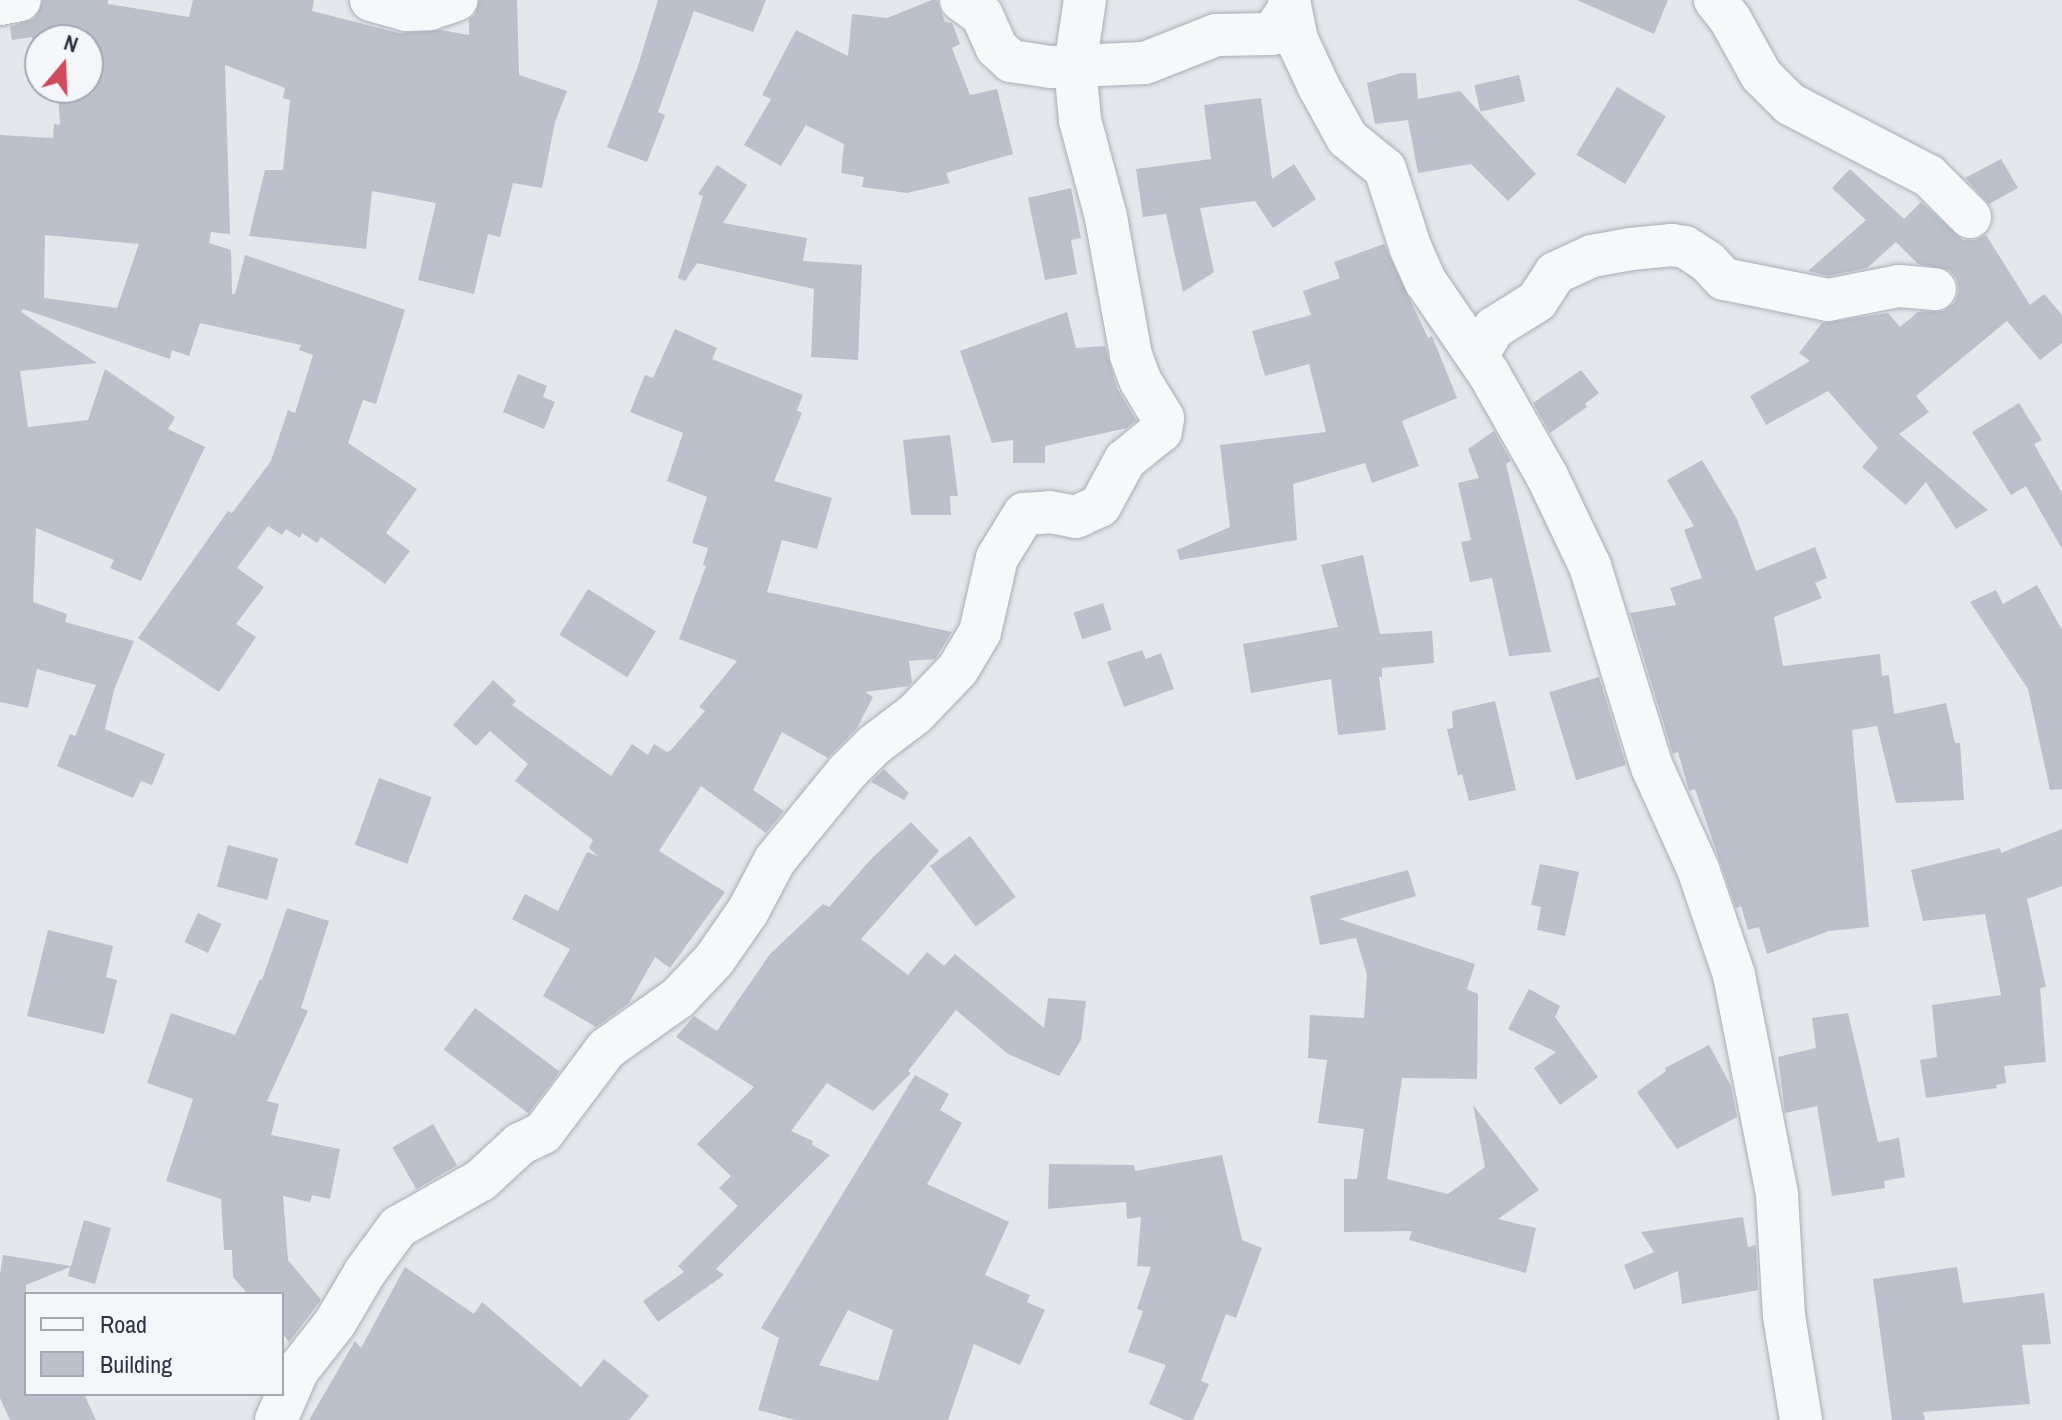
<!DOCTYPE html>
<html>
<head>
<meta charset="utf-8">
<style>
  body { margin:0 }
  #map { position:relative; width:2062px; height:1420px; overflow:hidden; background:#e4e7ec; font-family:"Archivo Narrow",sans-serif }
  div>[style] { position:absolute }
  .building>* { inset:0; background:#bbc0ca; transform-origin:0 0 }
  .roads { filter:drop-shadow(0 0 2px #a9aeb7) drop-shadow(0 0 2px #a9aeb7) }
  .minor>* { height:42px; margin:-21px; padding:0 21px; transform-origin:21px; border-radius:21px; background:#f7f8fa }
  span { translate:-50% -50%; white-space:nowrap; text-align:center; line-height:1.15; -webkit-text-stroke:6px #f4f6f9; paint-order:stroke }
  .legend { position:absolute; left:24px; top:1292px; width:260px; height:104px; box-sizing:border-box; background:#f4f6f9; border:2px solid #a4a8b1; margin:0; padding:10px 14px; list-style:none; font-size:24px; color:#2b3445 }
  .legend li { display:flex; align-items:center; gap:16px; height:40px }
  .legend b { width:40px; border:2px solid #a4a8b1 }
  .north { position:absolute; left:24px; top:24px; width:80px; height:80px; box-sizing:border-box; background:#f4f6f9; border:2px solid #a4a8b1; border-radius:50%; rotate:19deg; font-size:22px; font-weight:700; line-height:32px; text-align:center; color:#2b3445 }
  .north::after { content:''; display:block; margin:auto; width:28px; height:36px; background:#d1495b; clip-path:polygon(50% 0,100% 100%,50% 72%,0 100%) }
</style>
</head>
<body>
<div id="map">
  <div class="building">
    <i style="clip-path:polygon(evenodd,43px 0,108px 0,108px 4px,189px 17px,193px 0,314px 0,312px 11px,399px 33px,441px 30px,469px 35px,469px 19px,475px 15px,479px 0,517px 0,519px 75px,567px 91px,555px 122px,542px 188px,513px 183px,500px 237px,488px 234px,474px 294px,418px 280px,436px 203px,372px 191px,366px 249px,249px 236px,265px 170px,283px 170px,290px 100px,283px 98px,285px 88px,225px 65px,230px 234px,211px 232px,209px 243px,231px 250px,232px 294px,235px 294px,245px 255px,405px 310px,376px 404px,363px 400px,348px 443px,417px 489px,386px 533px,410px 551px,385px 584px,321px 537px,317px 543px,302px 533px,300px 538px,286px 529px,282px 535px,268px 526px,237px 568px,264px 587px,236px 624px,256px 637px,219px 692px,138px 638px,228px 511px,232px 513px,271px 461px,288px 410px,295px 413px,313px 355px,299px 350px,301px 345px,200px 323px,189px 356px,172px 350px,170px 359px,23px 309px,21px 312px,97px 363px,20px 371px,28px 427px,88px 420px,105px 369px,175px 417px,168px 429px,205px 447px,141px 581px,110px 568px,114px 560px,36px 528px,33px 602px,67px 614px,65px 622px,134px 641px,114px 690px,105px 729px,165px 754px,152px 785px,141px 781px,133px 798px,57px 766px,70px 734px,75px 736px,96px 685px,37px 669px,28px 708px,0 702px,0 135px,53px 138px,54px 124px,60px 125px,58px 88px,88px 88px,88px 40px,33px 42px,32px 37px,12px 40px,10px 27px,35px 18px,43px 0,45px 235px,139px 244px,117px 308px,44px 298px,45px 235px)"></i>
    <i style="clip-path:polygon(658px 0,766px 0,753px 32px,694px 11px,658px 112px,665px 115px,647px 162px,607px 147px,637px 69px)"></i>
    <i style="clip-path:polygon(932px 0,937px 0,945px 22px,952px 23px,960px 44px,952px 48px,970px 95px,997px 89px,1013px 154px,946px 173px,950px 183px,907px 193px,862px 187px,864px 177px,841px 173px,844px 144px,806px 125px,781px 166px,744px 145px,771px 99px,762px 95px,796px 30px,848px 56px,852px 14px,887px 18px)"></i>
    <i style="clip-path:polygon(1577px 0,1668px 0,1654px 34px)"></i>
    <i style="clip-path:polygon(1401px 73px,1416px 73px,1418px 99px,1460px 91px,1536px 174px,1508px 201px,1471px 164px,1418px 173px,1408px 120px,1375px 124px,1367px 83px)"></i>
    <i style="left:1519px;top:75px;width:27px;height:46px;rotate:77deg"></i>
    <i style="left:1617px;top:87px;width:57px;height:79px;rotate:31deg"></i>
    <i style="clip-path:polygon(1261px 98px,1272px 179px,1294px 164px,1316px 199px,1273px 228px,1255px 201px,1200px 208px,1214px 272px,1183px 292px,1166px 214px,1143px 217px,1136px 169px,1211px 159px,1204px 105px)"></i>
    <i style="clip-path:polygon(2001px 159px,2018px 188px,1989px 204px,1965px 178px)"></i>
    <i style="clip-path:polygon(717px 165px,747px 185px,723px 223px,807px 238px,803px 261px,862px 265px,858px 360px,811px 357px,814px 289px,697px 263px,685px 281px,678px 278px,703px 196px,698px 194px)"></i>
    <i style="clip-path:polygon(1850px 169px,1904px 219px,1921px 202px,1963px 240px,1975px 240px,1986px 235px,2030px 305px,2044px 294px,2062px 315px,2062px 343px,2040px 360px,2007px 321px,1916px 396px,1929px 412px,1899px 434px,1988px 510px,1956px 529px,1926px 482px,1906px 505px,1862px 467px,1878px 448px,1828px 391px,1766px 425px,1750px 396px,1810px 361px,1799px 353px,1822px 323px,1888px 313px,1900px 327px,1918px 312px,1944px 311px,1955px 302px,1959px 290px,1956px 278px,1949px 270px,1918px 264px,1896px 242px,1867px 268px,1828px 276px,1808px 271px,1866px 220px,1832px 188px)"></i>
    <i style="clip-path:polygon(1071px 188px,1081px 238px,1071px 240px,1077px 274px,1045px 280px,1028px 198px)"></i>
    <i style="clip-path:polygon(1384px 244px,1428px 338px,1432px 336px,1457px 398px,1402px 421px,1419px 466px,1372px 483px,1365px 463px,1293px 484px,1297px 540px,1180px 560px,1177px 550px,1230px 527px,1220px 445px,1326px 432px,1309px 364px,1265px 376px,1252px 331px,1311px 315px,1303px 291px,1340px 278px,1334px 262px)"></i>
    <i style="clip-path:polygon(1067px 312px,1076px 348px,1105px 346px,1117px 388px,1136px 420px,1127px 428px,1045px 446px,1045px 463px,1013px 463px,1013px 440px,992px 443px,960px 351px)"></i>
    <i style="clip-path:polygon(675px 329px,717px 348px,712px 359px,803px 395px,797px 410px,802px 413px,774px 481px,832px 498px,817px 549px,782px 540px,767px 592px,952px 632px,935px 659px,909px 661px,912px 682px,909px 686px,865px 692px,873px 697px,857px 728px,828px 758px,782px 732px,753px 790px,784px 811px,766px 833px,701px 786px,659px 851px,725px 892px,670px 968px,655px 957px,629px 1003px,596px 1027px,543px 996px,570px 949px,512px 919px,525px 894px,558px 911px,587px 852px,598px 856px,589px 848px,593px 840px,515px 781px,528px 764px,490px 731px,476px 746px,453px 725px,493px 680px,516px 701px,512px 705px,611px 776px,632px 744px,648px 755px,654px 744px,667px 752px,671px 750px,705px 711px,699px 707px,737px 661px,679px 639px,706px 566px,703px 565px,708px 548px,692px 543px,707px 497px,667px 481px,683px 433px,630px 412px,645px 375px,653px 378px)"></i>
    <i style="clip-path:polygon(1581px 370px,1599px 393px,1585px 404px,1587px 407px,1550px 433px,1533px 403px)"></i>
    <i style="clip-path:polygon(518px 374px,547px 386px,543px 397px,555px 402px,544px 429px,503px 412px)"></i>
    <i style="clip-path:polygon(2019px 403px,2042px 440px,2034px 444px,2062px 493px,2062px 549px,2026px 486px,2011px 495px,1972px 432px)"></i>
    <i style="clip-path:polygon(1494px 431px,1511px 461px,1506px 464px,1551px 652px,1509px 656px,1492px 578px,1470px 582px,1461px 542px,1471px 540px,1458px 483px,1479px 478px,1468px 449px)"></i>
    <i style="clip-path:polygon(950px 435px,958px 496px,950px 496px,951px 515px,911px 515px,903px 440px)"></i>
    <i style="clip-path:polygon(1702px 460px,1737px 519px,1756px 571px,1815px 547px,1827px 578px,1815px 583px,1822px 598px,1774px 617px,1783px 666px,1880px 654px,1882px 676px,1889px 675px,1894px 714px,1946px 703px,1955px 743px,1960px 743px,1964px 800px,1896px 803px,1877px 726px,1852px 730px,1869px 927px,1829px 931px,1767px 954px,1759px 927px,1748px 930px,1741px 906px,1736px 908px,1695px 789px,1689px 791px,1678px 752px,1673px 754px,1630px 613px,1676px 605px,1670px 588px,1702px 578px,1684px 530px,1694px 526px,1667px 480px)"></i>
    <i style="clip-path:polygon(1363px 555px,1380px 634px,1432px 631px,1434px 663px,1382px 668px,1382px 677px,1379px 677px,1386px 730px,1338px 735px,1331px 679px,1251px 693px,1243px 644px,1338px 627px,1321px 565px)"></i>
    <i style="clip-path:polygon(2037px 585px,2062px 630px,2062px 789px,2050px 790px,2028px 689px,1970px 602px,1996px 590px,2003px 604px)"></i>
    <i style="left:588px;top:589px;width:80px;height:54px;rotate:32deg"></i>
    <i style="left:1103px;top:603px;width:28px;height:31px;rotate:72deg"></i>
    <i style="clip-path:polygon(1142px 650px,1146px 659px,1161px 653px,1174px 689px,1124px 707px,1107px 662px)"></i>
    <i style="left:1599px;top:677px;width:92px;height:52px;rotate:73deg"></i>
    <i style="clip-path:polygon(1495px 701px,1516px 790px,1469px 801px,1462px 774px,1458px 776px,1447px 729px,1453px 728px,1452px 711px)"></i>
    <i style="clip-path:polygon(884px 769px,909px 793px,904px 800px,871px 782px)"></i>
    <i style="left:379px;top:778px;width:56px;height:71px;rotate:20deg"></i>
    <i style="clip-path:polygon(911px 822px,939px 851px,861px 939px,908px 975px,927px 952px,944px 966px,955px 954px,1044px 1028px,1048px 998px,1086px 1001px,1081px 1040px,1059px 1076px,1008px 1054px,956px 1010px,908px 1071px,911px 1073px,873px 1111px,827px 1083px,791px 1131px,813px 1141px,812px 1145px,830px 1155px,716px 1269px,724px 1275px,658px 1322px,643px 1301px,684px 1272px,678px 1266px,738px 1206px,719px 1188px,731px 1176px,697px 1144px,754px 1087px,676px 1037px,694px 1016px,717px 1031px,770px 954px,823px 904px,829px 907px,872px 858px)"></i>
    <i style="clip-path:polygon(2062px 829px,2062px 886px,2027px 899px,2046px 987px,2040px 988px,2046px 1062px,2004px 1066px,2006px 1083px,1996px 1085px,1997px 1088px,1926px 1098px,1920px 1060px,1937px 1057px,1932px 1005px,2001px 995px,1985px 914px,1923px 921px,1911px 870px,2000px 848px,2001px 853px)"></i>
    <i style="left:970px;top:836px;width:76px;height:50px;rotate:53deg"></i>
    <i style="left:228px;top:845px;width:52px;height:43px;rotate:15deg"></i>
    <i style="clip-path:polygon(1540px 864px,1579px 872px,1565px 936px,1537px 930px,1541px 907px,1531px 905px)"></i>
    <i style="clip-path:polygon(1408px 870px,1416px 896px,1339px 919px,1475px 964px,1467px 989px,1478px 994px,1477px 1079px,1402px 1078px,1387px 1179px,1448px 1194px,1485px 1167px,1473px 1105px,1539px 1190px,1498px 1219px,1536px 1228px,1526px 1273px,1409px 1240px,1412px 1231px,1344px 1232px,1344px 1179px,1357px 1179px,1364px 1129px,1318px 1123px,1327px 1060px,1308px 1058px,1310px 1015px,1364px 1018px,1367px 975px,1356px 938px,1320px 945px,1310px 896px)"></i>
    <i style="clip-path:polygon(287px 908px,329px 921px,301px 1008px,308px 1011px,267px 1101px,279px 1104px,271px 1135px,340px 1149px,330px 1199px,312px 1195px,310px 1202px,283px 1196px,288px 1260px,321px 1300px,289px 1342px,282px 1333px,282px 1294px,248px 1294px,233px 1277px,232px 1250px,224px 1250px,221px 1199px,166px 1181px,193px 1099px,147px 1083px,171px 1013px,235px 1035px,260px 979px,262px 980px)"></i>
    <i style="left:198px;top:913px;width:26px;height:32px;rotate:25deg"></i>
    <i style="clip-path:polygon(48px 930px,113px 946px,106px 977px,117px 980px,104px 1034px,27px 1016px)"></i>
    <i style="clip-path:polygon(1529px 989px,1560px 1006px,1555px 1017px,1598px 1077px,1560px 1105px,1534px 1068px,1556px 1052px,1508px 1029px)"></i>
    <i style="left:475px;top:1008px;width:106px;height:52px;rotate:37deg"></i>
    <i style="clip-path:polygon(1848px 1013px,1878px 1142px,1899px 1138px,1905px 1177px,1884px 1181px,1885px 1188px,1832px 1196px,1817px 1106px,1785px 1113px,1778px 1057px,1816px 1048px,1812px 1018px)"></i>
    <i style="clip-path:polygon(1709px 1045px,1731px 1086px,1737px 1117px,1677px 1149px,1637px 1092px,1666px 1071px,1665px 1068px)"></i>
    <i style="clip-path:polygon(evenodd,915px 1075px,949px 1094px,940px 1110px,962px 1123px,927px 1184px,1009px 1222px,985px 1275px,1030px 1295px,1027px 1302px,1045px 1310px,1020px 1365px,974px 1344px,948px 1420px,795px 1420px,758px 1410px,779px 1338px,761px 1328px,915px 1075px,848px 1310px,893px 1330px,878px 1381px,819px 1365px,848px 1310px)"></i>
    <i style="left:433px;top:1124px;width:48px;height:47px;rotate:60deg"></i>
    <i style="clip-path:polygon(1222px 1155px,1242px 1240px,1262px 1248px,1236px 1318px,1226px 1314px,1201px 1381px,1209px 1384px,1193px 1420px,1185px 1420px,1149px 1404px,1166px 1365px,1128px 1352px,1143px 1311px,1137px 1309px,1151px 1267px,1137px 1266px,1141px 1217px,1127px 1219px,1126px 1202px,1048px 1209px,1049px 1164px,1134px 1165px,1135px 1171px)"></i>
    <i style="clip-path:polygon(1743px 1217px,1748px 1247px,1756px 1245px,1758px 1290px,1682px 1304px,1678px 1271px,1634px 1290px,1624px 1265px,1654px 1252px,1641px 1232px)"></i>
    <i style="clip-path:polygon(84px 1220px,111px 1228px,95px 1284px,68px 1276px,70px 1267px,26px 1285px,26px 1394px,84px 1394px,96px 1420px,10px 1420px,0 1398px,0 1274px,3px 1255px,71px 1266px)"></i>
    <i style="clip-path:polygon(405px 1267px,474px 1314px,482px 1302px,581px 1387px,604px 1359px,649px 1396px,629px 1420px,309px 1420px,355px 1341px,361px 1348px)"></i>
    <i style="clip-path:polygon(1957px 1267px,1963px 1303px,2044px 1293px,2051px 1344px,2022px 1345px,2030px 1404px,1923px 1412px,1925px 1420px,1892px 1420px,1873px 1279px)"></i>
  </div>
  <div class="roads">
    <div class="minor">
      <i style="left:371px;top:0;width:36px;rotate:16deg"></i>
      <i style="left:406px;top:10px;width:24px;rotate:-2deg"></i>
      <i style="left:430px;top:9px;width:28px;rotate:-19deg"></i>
      <i style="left:961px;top:0;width:26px;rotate:36deg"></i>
      <i style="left:982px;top:15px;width:36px;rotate:66deg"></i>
      <i style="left:997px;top:48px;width:19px;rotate:43deg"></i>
      <i style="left:1011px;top:61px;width:40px;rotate:8.5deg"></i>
      <i style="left:1051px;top:67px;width:94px;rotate:-2.4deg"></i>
      <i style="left:1145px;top:63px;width:76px;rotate:-21.5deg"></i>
      <i style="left:1216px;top:35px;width:56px;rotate:-1deg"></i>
      <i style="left:1272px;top:34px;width:32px;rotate:-56deg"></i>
      <i style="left:1289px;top:0;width:41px;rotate:78.7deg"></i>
      <i style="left:1297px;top:40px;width:52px;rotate:64.9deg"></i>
      <i style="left:1319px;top:87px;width:58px;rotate:61.2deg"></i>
      <i style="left:1347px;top:138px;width:49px;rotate:39.2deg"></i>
      <i style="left:1385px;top:169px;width:84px;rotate:72deg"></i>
      <i style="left:1411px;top:249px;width:36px;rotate:66deg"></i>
      <i style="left:1426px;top:282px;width:112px;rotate:55.6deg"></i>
      <i style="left:1489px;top:374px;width:117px;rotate:60.4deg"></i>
      <i style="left:1547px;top:476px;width:100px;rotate:64.5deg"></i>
      <i style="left:1590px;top:566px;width:210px;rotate:72.9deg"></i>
      <i style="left:1652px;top:767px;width:112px;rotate:65.7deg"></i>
      <i style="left:1698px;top:869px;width:112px;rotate:71.2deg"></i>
      <i style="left:1734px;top:975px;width:224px;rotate:78.9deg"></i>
      <i style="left:1777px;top:1195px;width:121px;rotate:86.7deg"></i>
      <i style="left:1784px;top:1316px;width:105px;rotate:80.7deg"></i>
      <i style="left:1715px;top:0;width:24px;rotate:52deg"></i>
      <i style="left:1730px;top:19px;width:64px;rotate:61deg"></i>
      <i style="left:1761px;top:75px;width:41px;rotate:45deg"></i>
      <i style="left:1790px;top:104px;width:157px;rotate:27.4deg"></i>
      <i style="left:1929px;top:176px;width:58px;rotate:45deg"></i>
      <i style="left:0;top:4px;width:20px;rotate:-11deg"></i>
      <i style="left:1477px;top:356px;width:33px;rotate:-59deg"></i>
      <i style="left:1494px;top:328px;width:51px;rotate:-32.1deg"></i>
      <i style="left:1537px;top:301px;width:33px;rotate:-57deg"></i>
      <i style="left:1555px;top:273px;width:41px;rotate:-24.7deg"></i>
      <i style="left:1592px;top:256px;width:40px;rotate:-10deg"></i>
      <i style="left:1631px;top:249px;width:41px;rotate:-5.6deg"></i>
      <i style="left:1672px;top:245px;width:13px;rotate:9deg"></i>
      <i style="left:1685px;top:247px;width:27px;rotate:33deg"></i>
      <i style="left:1708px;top:262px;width:23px;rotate:47deg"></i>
      <i style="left:1724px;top:279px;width:106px;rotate:11.4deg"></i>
      <i style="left:1828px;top:300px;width:72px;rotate:-11.2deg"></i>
      <i style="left:1899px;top:286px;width:36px;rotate:5deg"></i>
      <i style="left:276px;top:1420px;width:55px;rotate:-66.3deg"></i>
      <i style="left:298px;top:1370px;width:60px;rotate:-51.8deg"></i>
      <i style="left:335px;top:1323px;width:59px;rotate:-59.5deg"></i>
      <i style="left:365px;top:1272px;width:56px;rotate:-53.7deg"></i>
      <i style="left:398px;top:1227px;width:95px;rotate:-29.5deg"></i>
      <i style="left:481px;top:1180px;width:53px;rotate:-42.7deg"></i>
      <i style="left:520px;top:1144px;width:25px;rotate:-26deg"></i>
      <i style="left:543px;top:1133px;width:105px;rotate:-53.1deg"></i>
      <i style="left:606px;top:1049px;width:88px;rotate:-35.3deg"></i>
      <i style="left:678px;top:998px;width:52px;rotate:-46.5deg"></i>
      <i style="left:714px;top:960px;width:60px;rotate:-55.2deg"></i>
      <i style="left:748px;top:911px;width:58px;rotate:-62.1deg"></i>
      <i style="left:775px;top:860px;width:114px;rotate:-50.7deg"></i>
      <i style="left:847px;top:772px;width:38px;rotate:-45deg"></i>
      <i style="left:874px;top:745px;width:51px;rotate:-37.1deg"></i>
      <i style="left:915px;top:714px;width:62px;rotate:-46.3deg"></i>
      <i style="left:958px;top:669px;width:43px;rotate:-59.3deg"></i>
      <i style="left:980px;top:632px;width:76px;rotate:-77.1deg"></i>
      <i style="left:997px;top:558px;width:52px;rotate:-58.5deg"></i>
      <i style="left:1024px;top:514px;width:26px;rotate:-4deg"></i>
      <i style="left:1050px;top:512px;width:26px;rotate:11deg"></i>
      <i style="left:1076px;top:517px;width:26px;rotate:-25deg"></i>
      <i style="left:1100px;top:506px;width:52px;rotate:-61.5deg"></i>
      <i style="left:1125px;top:460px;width:46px;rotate:-38.9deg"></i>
      <i style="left:1161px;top:431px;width:13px;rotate:-81deg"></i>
      <i style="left:1163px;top:418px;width:44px;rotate:-121.2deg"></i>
      <i style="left:1140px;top:380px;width:27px;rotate:-110deg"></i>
      <i style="left:1131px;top:355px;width:140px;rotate:-100.3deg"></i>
      <i style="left:1106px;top:217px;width:100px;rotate:-105deg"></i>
      <i style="left:1080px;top:120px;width:54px;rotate:-95.3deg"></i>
      <i style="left:1075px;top:66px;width:67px;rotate:-81.4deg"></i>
    </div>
  </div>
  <ul class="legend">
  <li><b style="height:10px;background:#f7f8fa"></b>Road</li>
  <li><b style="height:22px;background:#bbc0ca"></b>Building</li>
  </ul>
  <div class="north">N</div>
</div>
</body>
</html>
